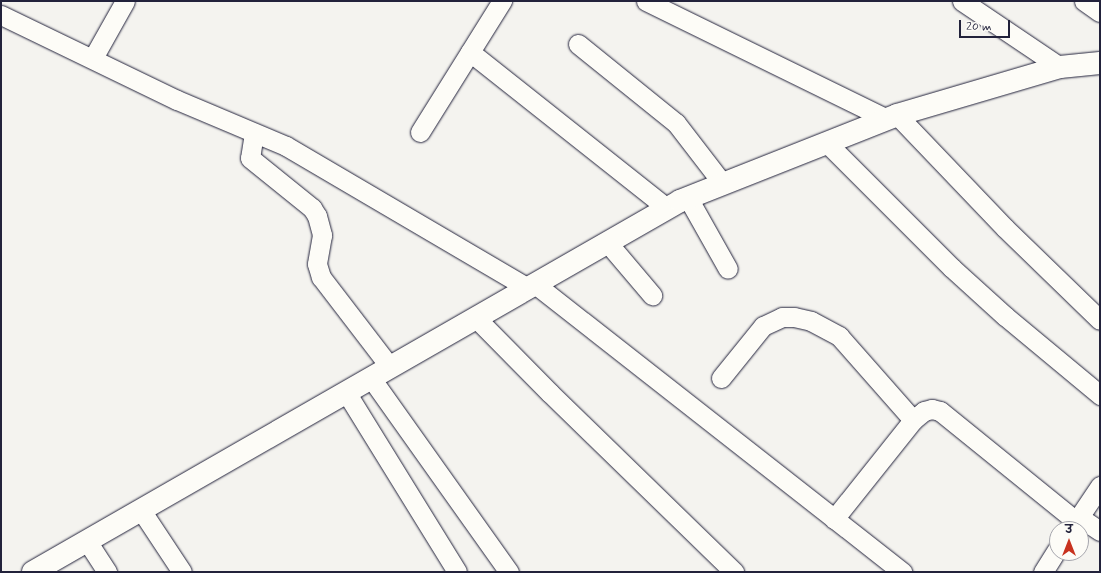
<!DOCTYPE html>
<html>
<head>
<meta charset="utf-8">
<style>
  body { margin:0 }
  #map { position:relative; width:1101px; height:573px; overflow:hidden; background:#f4f3ef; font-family:Mynerve,"Playpen Sans Deva",sans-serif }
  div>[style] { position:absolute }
  .roads { filter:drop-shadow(0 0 1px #22223b) drop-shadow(0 0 1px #22223b) }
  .minor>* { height:19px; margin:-9.5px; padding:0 9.5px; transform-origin:9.5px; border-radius:9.5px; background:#fdfcf7 }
  .major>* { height:22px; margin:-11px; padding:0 11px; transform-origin:11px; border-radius:11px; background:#fdfcf7 }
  span { translate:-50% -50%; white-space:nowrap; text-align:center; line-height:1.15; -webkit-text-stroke:4px #fdfcf7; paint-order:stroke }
  .frame { position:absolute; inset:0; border:2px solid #22223b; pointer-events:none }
  .north { position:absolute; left:1049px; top:521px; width:40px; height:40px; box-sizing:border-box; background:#fdfcf7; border:1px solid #a5a5ac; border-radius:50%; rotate:0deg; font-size:11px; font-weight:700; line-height:16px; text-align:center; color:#22223b }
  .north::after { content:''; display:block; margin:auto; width:14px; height:18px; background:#c8321e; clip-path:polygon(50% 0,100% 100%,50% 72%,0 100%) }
  .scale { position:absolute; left:959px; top:20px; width:51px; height:18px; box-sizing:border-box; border:2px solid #22223b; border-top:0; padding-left:5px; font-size:12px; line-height:14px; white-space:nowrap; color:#22223b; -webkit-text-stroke:3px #fdfcf7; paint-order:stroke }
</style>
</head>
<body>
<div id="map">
  <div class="roads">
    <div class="minor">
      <i style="left:646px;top:1px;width:268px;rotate:26.1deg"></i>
      <i style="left:962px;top:1px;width:118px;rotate:34deg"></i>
      <i style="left:1084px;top:1px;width:19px;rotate:35deg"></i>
      <i style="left:1px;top:15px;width:195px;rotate:25.8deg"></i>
      <i style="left:177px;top:100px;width:118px;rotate:22.9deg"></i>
      <i style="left:286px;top:146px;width:281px;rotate:30.4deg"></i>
      <i style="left:578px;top:44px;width:126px;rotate:38.9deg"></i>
      <i style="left:676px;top:123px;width:77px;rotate:52.4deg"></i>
      <i style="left:470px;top:52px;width:251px;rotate:38.4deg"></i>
      <i style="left:93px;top:58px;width:65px;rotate:-60.7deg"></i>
      <i style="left:897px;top:115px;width:156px;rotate:46.3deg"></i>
      <i style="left:1005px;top:228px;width:132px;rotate:44.1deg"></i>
      <i style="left:420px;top:132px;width:155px;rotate:-58deg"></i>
      <i style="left:254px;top:133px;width:25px;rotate:99deg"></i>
      <i style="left:250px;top:158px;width:80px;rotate:38.9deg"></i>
      <i style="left:312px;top:208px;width:9px;rotate:58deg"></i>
      <i style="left:317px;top:216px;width:20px;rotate:75deg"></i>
      <i style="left:322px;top:235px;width:29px;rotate:100deg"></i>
      <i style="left:317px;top:264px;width:14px;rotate:73deg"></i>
      <i style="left:321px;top:277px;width:113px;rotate:52.5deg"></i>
      <i style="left:828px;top:144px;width:175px;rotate:45deg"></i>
      <i style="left:952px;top:268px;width:72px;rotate:42.2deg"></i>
      <i style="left:1005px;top:316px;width:124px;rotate:39.7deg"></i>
      <i style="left:688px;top:198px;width:81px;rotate:60.6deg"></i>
      <i style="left:607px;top:242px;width:70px;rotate:49.7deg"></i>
      <i style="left:535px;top:284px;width:467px;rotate:38.1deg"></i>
      <i style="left:476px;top:318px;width:105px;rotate:45.4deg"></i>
      <i style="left:550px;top:393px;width:257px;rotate:44.2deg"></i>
      <i style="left:371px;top:378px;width:238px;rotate:54.6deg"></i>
      <i style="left:721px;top:378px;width:67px;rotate:-51.1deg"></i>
      <i style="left:763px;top:326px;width:21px;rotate:-25deg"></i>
      <i style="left:782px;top:317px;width:12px"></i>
      <i style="left:794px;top:317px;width:17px;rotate:13deg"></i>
      <i style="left:811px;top:321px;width:32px;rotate:28deg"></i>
      <i style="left:839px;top:336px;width:112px;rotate:48.6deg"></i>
      <i style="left:346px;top:392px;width:211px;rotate:58.3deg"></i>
      <i style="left:141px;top:510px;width:74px;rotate:56.5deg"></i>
      <i style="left:1079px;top:517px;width:25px;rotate:34deg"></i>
      <i style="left:834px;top:519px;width:127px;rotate:-51.4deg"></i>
      <i style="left:913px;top:420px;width:14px;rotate:-39deg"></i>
      <i style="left:924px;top:411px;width:8px;rotate:-14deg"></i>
      <i style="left:932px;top:409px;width:8px;rotate:14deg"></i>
      <i style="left:940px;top:411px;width:175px;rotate:39deg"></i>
      <i style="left:1071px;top:529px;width:52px;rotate:-56deg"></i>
      <i style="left:87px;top:541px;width:37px;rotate:57deg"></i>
      <i style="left:1043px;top:572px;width:26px;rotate:-58deg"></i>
    </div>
    <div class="major">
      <i style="left:33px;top:572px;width:746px;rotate:-29.83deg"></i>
      <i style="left:680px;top:201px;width:233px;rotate:-21.6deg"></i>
      <i style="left:897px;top:115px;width:170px;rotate:-16.4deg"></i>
      <i style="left:1060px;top:67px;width:40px;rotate:-5.7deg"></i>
    </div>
  </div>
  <div class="frame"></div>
  <div class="north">उ</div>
  <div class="scale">20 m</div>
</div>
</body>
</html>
